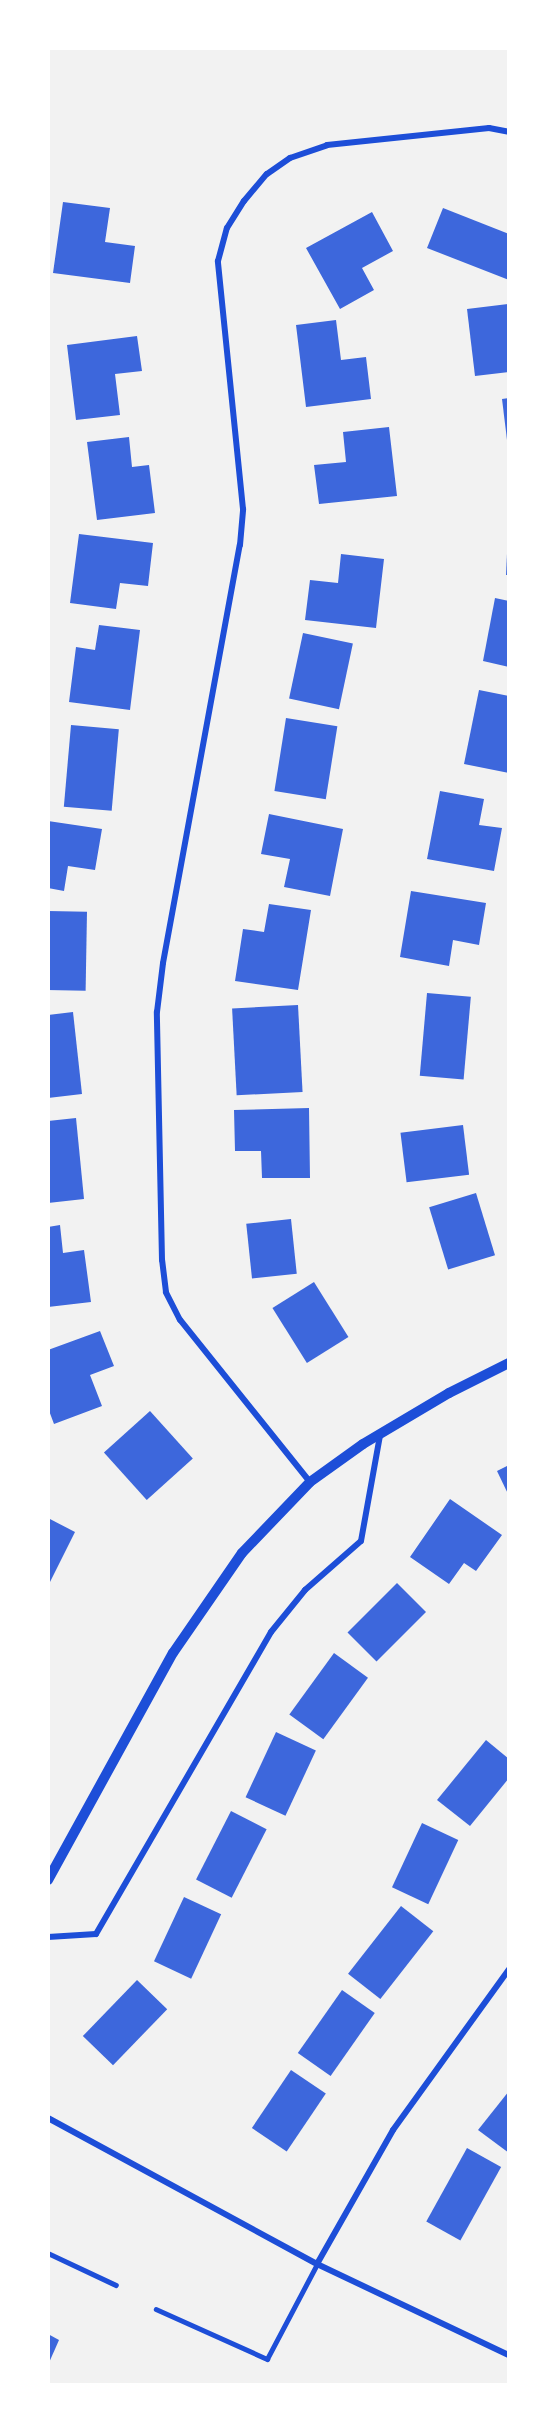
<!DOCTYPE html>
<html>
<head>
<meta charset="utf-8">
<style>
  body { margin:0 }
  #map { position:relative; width:557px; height:2433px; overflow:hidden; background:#f2f2f2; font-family:"PT Serif",serif }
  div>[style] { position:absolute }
  .building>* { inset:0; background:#3d67dc; transform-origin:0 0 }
  .service>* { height:4.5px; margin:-2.25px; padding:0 2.25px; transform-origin:2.25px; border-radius:2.25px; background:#1d4ed8 }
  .minor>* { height:6px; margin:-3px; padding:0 3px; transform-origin:3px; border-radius:3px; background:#1d4ed8 }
  .tertiary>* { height:10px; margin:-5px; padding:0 5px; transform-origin:5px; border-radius:5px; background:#1d4ed8 }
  span { translate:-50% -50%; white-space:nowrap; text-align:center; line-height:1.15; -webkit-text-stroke:4.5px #fff; paint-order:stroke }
  .frame { position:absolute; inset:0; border:50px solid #fff; pointer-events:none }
</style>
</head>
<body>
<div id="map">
  <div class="building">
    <i style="clip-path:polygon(63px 202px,110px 208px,105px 242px,135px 246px,130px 283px,53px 273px)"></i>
    <i style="clip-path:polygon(443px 208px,509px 234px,509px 280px,427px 248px)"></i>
    <i style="clip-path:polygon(372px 212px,393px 251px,362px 268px,374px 290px,340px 309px,306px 248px)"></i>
    <i style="clip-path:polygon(508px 304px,509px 372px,475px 376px,467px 309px)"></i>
    <i style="clip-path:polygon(336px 320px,341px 360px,366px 357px,371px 399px,306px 407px,296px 325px)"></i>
    <i style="clip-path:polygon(137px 336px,142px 371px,115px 374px,120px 415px,76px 420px,67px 345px)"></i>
    <i style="clip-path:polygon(509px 398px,509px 448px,508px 448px,502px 399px)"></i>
    <i style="clip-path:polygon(389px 427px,397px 496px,319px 504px,314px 465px,346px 462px,343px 432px)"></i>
    <i style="clip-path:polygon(129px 437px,132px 467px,149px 465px,155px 513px,97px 520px,87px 442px)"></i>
    <i style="clip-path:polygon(79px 534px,153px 543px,148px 586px,120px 583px,116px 609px,70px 603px)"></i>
    <i style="clip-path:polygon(341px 554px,384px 559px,376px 628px,305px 620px,310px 580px,338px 583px)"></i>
    <i style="clip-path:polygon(507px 554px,509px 554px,509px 575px,506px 575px)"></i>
    <i style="clip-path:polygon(495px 598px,509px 601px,509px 667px,483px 661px)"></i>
    <i style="clip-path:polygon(99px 625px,140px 630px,130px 710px,69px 702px,76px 647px,95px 650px)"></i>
    <i style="left:303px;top:633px;width:51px;height:67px;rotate:12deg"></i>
    <i style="clip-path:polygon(479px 690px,509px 696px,509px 773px,464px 764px)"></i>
    <i style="left:286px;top:718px;width:52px;height:74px;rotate:9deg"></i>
    <i style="left:71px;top:725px;width:48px;height:82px;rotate:5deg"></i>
    <i style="clip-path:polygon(440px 791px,484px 799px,479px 825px,502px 828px,494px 871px,427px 859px)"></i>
    <i style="clip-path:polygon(269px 814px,343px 829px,330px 896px,284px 887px,290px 859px,261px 854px)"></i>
    <i style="clip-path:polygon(48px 821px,102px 829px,95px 870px,68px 866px,64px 891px,48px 888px)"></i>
    <i style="clip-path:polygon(411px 891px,486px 903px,479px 945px,453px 940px,449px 966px,400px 957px)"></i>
    <i style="clip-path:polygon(269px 904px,311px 910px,298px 990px,235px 981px,243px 929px,264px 932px)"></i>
    <i style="left:48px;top:911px;width:39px;height:79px;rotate:1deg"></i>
    <i style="left:427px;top:993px;width:44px;height:83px;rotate:5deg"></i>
    <i style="left:298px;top:1005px;width:87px;height:66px;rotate:87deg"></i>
    <i style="clip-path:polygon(73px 1012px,82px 1094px,48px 1098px,48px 1015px)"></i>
    <i style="clip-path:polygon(309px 1108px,310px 1178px,262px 1178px,261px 1151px,235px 1151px,234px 1110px)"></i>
    <i style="clip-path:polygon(76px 1118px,84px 1199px,48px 1203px,48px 1121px)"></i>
    <i style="left:463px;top:1125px;width:50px;height:63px;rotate:83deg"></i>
    <i style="left:476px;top:1193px;width:65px;height:49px;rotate:73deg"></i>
    <i style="left:291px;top:1219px;width:55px;height:45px;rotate:84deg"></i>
    <i style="clip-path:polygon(60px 1225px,63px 1253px,84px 1250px,91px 1302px,48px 1307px,48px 1227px)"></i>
    <i style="left:314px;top:1282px;width:65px;height:49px;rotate:58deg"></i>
    <i style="clip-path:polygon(100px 1331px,114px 1366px,90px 1375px,102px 1406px,54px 1424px,48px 1408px,48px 1350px)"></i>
    <i style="left:150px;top:1411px;width:64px;height:62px;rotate:48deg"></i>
    <i style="clip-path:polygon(509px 1465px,509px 1496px,497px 1471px)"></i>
    <i style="clip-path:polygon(450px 1499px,502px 1535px,476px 1571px,464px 1563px,449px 1584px,410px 1557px)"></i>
    <i style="clip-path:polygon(48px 1518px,75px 1532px,48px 1586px)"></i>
    <i style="left:397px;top:1583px;width:41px;height:70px;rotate:45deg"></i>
    <i style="left:334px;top:1653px;width:42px;height:76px;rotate:36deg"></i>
    <i style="left:276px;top:1732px;width:44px;height:72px;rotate:25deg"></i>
    <i style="clip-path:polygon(486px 1740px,509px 1759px,509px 1778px,470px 1826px,437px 1800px)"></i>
    <i style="left:231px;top:1811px;width:40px;height:77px;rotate:27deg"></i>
    <i style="left:422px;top:1823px;width:40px;height:71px;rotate:25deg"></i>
    <i style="left:184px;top:1897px;width:41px;height:71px;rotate:25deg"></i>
    <i style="left:401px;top:1906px;width:41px;height:86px;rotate:38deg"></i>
    <i style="left:137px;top:1980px;width:42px;height:78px;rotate:44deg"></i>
    <i style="left:342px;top:1990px;width:40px;height:77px;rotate:35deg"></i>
    <i style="left:291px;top:2070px;width:42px;height:70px;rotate:34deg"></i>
    <i style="clip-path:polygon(509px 2091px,509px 2153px,478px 2130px)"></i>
    <i style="left:467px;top:2148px;width:39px;height:84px;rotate:29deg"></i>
    <i style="clip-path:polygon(48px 2334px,59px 2340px,48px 2365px)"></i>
  </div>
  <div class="service">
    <i style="left:48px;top:2253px;width:75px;rotate:25.2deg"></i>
    <i style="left:156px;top:2309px;width:122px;rotate:24.2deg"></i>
    <i style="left:267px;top:2359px;width:107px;rotate:-62.2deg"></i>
  </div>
  <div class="minor">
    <i style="left:310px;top:1482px;width:208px;rotate:-128.7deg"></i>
    <i style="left:180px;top:1320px;width:31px;rotate:-117deg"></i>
    <i style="left:166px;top:1292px;width:32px;rotate:-97deg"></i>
    <i style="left:162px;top:1260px;width:248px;rotate:-91.2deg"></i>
    <i style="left:157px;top:1012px;width:49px;rotate:-83deg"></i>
    <i style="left:163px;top:963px;width:425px;rotate:-79.6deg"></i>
    <i style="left:240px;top:545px;width:36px;rotate:-85deg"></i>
    <i style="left:243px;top:509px;width:249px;rotate:-95.8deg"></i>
    <i style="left:218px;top:261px;width:34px;rotate:-75deg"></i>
    <i style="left:227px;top:228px;width:32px;rotate:-58deg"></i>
    <i style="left:244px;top:201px;width:35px;rotate:-50deg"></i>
    <i style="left:267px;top:174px;width:28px;rotate:-35deg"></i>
    <i style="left:290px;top:158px;width:39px;rotate:-19deg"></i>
    <i style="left:327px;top:145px;width:163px;rotate:-6deg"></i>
    <i style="left:489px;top:128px;width:20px;rotate:11deg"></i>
    <i style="left:48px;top:1937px;width:48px;rotate:-3.6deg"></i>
    <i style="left:96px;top:1934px;width:349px;rotate:-59.9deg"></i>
    <i style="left:271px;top:1632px;width:54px;rotate:-51deg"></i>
    <i style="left:305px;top:1590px;width:74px;rotate:-41.2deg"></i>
    <i style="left:361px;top:1541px;width:108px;rotate:-79.8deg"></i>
    <i style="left:48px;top:2118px;width:306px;rotate:28.5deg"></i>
    <i style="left:317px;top:2264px;width:212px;rotate:25.4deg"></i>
    <i style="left:317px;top:2264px;width:154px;rotate:-60.4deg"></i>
    <i style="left:393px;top:2130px;width:198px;rotate:-54.2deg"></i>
  </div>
  <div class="tertiary">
    <i style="left:48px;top:1880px;width:259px;rotate:-61.2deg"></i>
    <i style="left:173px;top:1653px;width:121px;rotate:-55.4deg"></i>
    <i style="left:242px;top:1553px;width:98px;rotate:-46.2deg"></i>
    <i style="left:310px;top:1482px;width:65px;rotate:-35.6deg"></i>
    <i style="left:363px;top:1444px;width:100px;rotate:-30.7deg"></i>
    <i style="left:449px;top:1393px;width:67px;rotate:-26.6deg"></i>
  </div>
  <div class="frame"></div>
</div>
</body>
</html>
